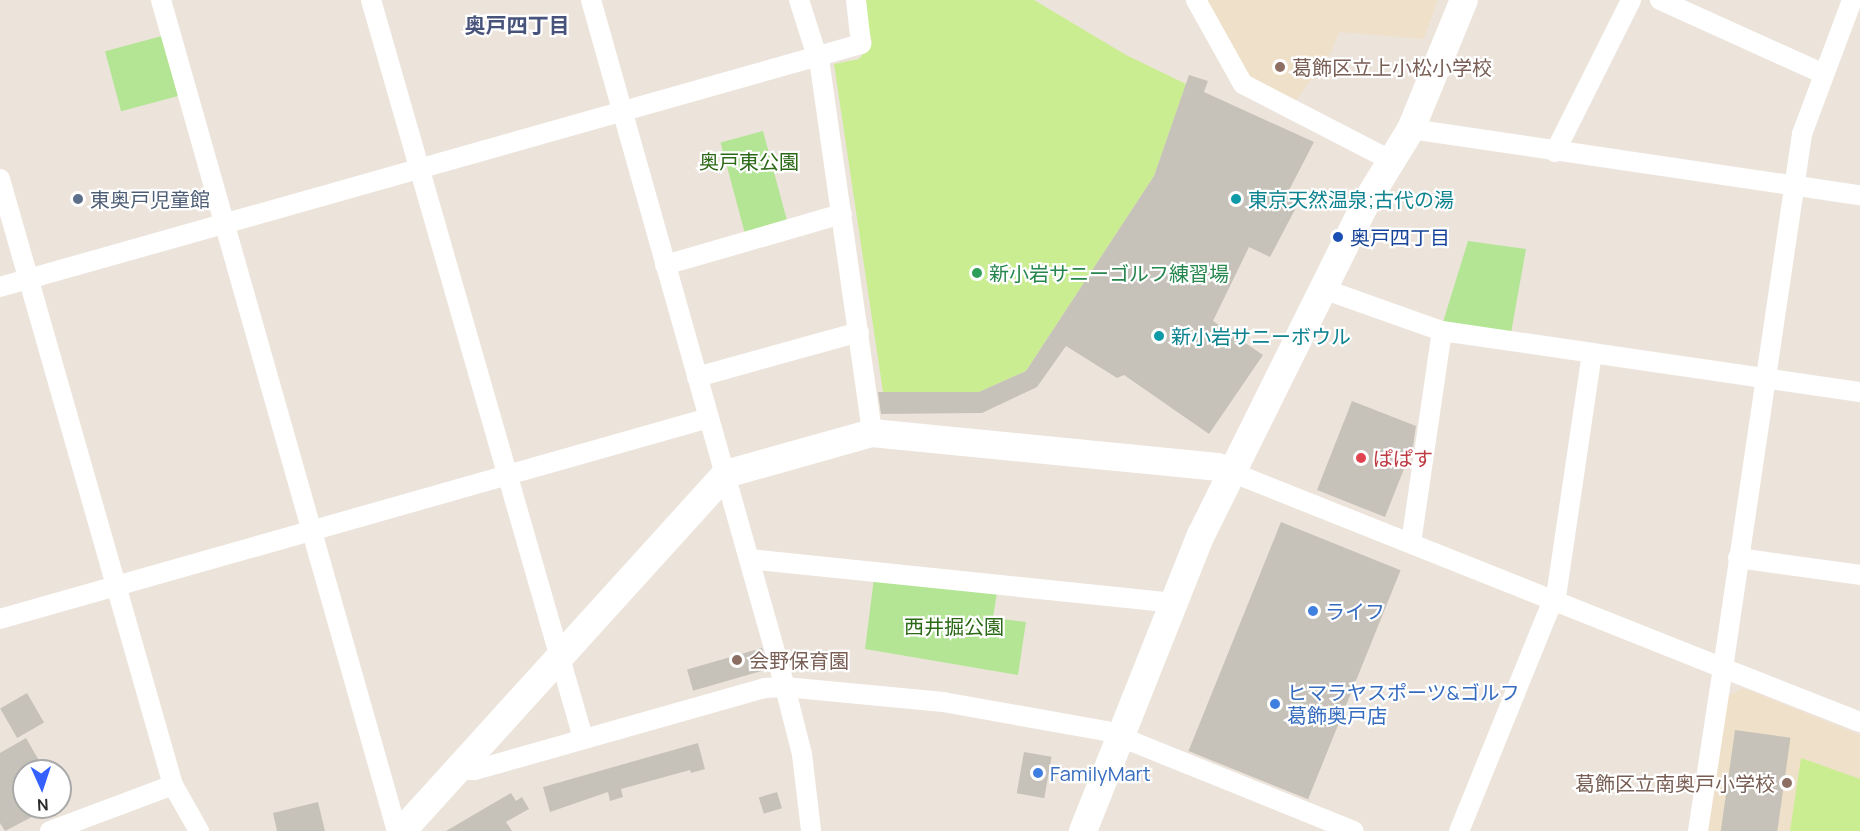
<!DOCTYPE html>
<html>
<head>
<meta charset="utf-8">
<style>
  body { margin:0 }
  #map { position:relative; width:1860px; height:831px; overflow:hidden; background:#ece4db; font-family:Manrope,"Noto Sans JP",sans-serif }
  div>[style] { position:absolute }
  .education>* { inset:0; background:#efe1c9 }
  .green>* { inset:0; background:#b3e595; transform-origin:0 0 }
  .pitch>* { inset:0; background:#c9ed90 }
  .building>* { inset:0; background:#c7c2b9; transform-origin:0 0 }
  .street>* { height:20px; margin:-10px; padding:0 10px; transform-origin:10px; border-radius:10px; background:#fff }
  .secondary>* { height:28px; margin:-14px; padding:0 14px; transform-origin:14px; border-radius:14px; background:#fff }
  .dots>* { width:16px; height:16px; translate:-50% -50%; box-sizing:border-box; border:3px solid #fff; border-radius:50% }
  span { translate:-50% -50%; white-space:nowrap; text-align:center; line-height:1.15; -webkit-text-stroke:4.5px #fff; paint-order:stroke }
  .education-label { font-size:20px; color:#785e54 }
  .left { translate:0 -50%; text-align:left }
  .right { translate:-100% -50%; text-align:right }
  .park-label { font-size:20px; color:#2b6917 }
  .service-label { font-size:20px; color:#4e5e75 }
  .culture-label { font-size:20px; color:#0d838f }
  .transit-label { font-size:20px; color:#164399 }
  .leisure-label { font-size:20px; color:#27864d }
  .health-label { font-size:20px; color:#be3a42 }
  .shop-label { font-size:20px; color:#366cbe }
  .neighbourhood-label { font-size:21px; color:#48537c; font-weight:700 }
  .north { position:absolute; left:12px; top:759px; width:60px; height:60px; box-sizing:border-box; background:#fff; border:2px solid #a9a9a9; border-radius:50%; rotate:177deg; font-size:16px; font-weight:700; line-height:24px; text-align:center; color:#292929 }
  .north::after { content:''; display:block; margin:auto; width:21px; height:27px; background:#3562ff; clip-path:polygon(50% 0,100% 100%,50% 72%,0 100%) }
</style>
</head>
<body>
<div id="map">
  <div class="education">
    <i style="clip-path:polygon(1202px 0,1438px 0,1424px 39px,1339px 32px,1332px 51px,1294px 103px,1248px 82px)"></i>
    <i style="clip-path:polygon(1743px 688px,1860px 735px,1860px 831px,1705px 831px,1728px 696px)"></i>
  </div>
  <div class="green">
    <i style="left:162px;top:36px;width:62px;height:59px;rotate:75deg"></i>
    <i style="left:763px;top:131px;width:96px;height:44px;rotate:75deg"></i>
    <i style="clip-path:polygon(1468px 241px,1526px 249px,1511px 333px,1443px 322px)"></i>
    <i style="clip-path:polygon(874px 578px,997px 592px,993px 618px,1026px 622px,1018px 675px,865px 649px)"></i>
  </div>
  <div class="pitch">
    <i style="clip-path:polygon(863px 0,1034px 0,1126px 55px,1186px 84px,1154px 176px,1026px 371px,979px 392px,883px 392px,834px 64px,859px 59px,872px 43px)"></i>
    <i style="clip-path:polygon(1801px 758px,1860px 779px,1860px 831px,1790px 831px)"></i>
  </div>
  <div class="building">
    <i style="clip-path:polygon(1189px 75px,1208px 81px,1204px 92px,1314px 142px,1286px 196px,1299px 202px,1270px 257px,1249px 247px,1213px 321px,1263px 355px,1209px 434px,1124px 375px,1117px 378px,1066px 346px,1037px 387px,982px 413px,881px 414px,878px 392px,979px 392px,1026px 371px,1154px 176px)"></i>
    <i style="clip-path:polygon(1352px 401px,1416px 426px,1413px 446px,1385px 517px,1317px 490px)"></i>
    <i style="left:1281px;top:522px;width:129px;height:247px;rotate:22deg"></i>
    <i style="left:762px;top:648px;width:22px;height:78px;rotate:74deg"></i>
    <i style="left:27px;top:693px;width:34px;height:31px;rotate:60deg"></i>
    <i style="left:1735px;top:730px;width:56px;height:102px;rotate:8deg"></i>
    <i style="clip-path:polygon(26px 738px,45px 771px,24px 771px,24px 807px,51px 807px,5px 831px,0 823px,0 753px)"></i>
    <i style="clip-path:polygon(698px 743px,705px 769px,691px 773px,690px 770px,621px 789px,623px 797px,610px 801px,608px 792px,550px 812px,543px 787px)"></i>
    <i style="left:1024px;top:752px;width:28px;height:42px;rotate:10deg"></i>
    <i style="left:777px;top:792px;width:17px;height:19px;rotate:73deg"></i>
    <i style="clip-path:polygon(511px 793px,516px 801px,522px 797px,529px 809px,506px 822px,512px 831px,446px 831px)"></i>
    <i style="clip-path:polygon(318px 802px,325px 831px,277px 831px,273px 813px)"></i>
  </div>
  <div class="street">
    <i style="left:161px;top:0;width:864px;rotate:74.15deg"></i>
    <i style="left:371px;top:0;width:768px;rotate:73.97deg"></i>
    <i style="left:591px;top:0;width:714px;rotate:74.23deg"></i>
    <i style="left:785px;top:687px;width:69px;rotate:75.8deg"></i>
    <i style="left:802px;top:754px;width:78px;rotate:83.3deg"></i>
    <i style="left:799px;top:0;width:69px;rotate:72.3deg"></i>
    <i style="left:820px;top:66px;width:371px;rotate:81.9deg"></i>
    <i style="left:1196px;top:0;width:96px;rotate:60.8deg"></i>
    <i style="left:1243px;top:84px;width:168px;rotate:27.3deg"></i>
    <i style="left:1660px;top:0;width:180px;rotate:24.3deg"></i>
    <i style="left:1411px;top:129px;width:454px;rotate:8.4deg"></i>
    <i style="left:1555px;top:152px;width:170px;rotate:-63.4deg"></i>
    <i style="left:0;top:179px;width:630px;rotate:74.07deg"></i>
    <i style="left:173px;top:785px;width:53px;rotate:60.5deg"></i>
    <i style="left:665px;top:265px;width:184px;rotate:-16.1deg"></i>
    <i style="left:0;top:287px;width:895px;rotate:-15.76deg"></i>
    <i style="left:861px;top:44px;width:44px;rotate:-96.5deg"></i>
    <i style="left:1326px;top:290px;width:123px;rotate:19.5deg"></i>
    <i style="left:1592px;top:353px;width:271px;rotate:8.3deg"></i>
    <i style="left:697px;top:377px;width:168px;rotate:-15.5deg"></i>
    <i style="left:1231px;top:472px;width:530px;rotate:21.72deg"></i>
    <i style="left:1723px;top:668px;width:540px;rotate:-81.58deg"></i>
    <i style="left:1802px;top:134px;width:143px;rotate:-69.5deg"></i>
    <i style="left:1411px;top:543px;width:214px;rotate:-81.7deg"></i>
    <i style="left:1442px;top:331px;width:152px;rotate:8.3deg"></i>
    <i style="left:1592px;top:353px;width:240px;rotate:98.4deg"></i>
    <i style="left:1557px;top:590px;width:260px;rotate:112.1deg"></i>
    <i style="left:1738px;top:558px;width:123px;rotate:7.9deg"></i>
    <i style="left:749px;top:559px;width:427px;rotate:5.9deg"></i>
    <i style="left:0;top:619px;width:737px;rotate:-15.83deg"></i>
    <i style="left:459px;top:770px;width:16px"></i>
    <i style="left:475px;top:770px;width:300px;rotate:-15.8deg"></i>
    <i style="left:764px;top:688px;width:21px;rotate:-3deg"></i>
    <i style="left:785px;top:687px;width:159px;rotate:5.4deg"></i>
    <i style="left:943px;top:702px;width:166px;rotate:10.1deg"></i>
    <i style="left:1106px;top:731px;width:267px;rotate:22deg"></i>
    <i style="left:50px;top:831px;width:131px;rotate:-20.5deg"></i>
    <i style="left:1698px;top:831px;width:165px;rotate:-81.3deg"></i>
    <i style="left:1723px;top:668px;width:147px;rotate:21.5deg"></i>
  </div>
  <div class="secondary">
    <i style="left:402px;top:831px;width:482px;rotate:-47.8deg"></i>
    <i style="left:726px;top:474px;width:152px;rotate:-15.7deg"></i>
    <i style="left:872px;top:433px;width:347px;rotate:5.6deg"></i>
    <i style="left:1217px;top:467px;width:15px;rotate:20deg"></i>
    <i style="left:1083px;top:831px;width:319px;rotate:-68.3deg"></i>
    <i style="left:1201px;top:535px;width:375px;rotate:-63.6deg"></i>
    <i style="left:1368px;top:199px;width:82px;rotate:-58.4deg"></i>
    <i style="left:1411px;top:129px;width:139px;rotate:-67.7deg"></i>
  </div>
  <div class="dots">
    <i style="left:1280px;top:67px;background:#8d6e63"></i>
    <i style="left:78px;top:199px;background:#5c6f8a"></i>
    <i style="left:1236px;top:199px;background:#0f9aa8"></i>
    <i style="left:1338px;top:237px;background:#1a4fb4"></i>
    <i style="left:977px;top:273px;background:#2e9e5b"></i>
    <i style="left:1159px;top:336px;background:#0f9aa8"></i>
    <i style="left:1361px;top:458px;background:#e0444e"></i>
    <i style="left:1313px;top:611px;background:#3f7fe0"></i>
    <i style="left:737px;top:660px;background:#8d6e63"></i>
    <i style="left:1275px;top:704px;background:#3f7fe0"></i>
    <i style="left:1038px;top:773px;background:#3f7fe0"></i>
    <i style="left:1787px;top:783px;background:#8d6e63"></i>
  </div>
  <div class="education-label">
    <span class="left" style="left:1292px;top:67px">葛飾区立上小松小学校</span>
    <span class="left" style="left:749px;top:660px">会野保育園</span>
    <span class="right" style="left:1775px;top:783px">葛飾区立南奥戸小学校</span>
  </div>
  <div class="park-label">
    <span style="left:749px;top:161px">奥戸東公園</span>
    <span style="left:954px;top:626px">西井掘公園</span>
  </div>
  <div class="service-label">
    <span class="left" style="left:90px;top:199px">東奥戸児童館</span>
  </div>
  <div class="culture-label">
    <span class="left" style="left:1248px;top:199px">東京天然温泉;古代の湯</span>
    <span class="left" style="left:1171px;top:336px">新小岩サニーボウル</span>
  </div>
  <div class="transit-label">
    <span class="left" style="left:1350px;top:237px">奥戸四丁目</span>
  </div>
  <div class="leisure-label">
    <span class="left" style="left:989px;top:273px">新小岩サニーゴルフ練習場</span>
  </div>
  <div class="health-label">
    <span class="left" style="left:1373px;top:458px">ぱぱす</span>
  </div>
  <div class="shop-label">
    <span class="left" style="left:1325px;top:611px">ライフ</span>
    <span class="left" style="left:1287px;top:704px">ヒマラヤスポーツ&amp;ゴルフ<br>葛飾奥戸店</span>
    <span class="left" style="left:1050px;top:773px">FamilyMart</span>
  </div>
  <div class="neighbourhood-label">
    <span style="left:517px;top:25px">奥戸四丁目</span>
  </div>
  <div class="north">N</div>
</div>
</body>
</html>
